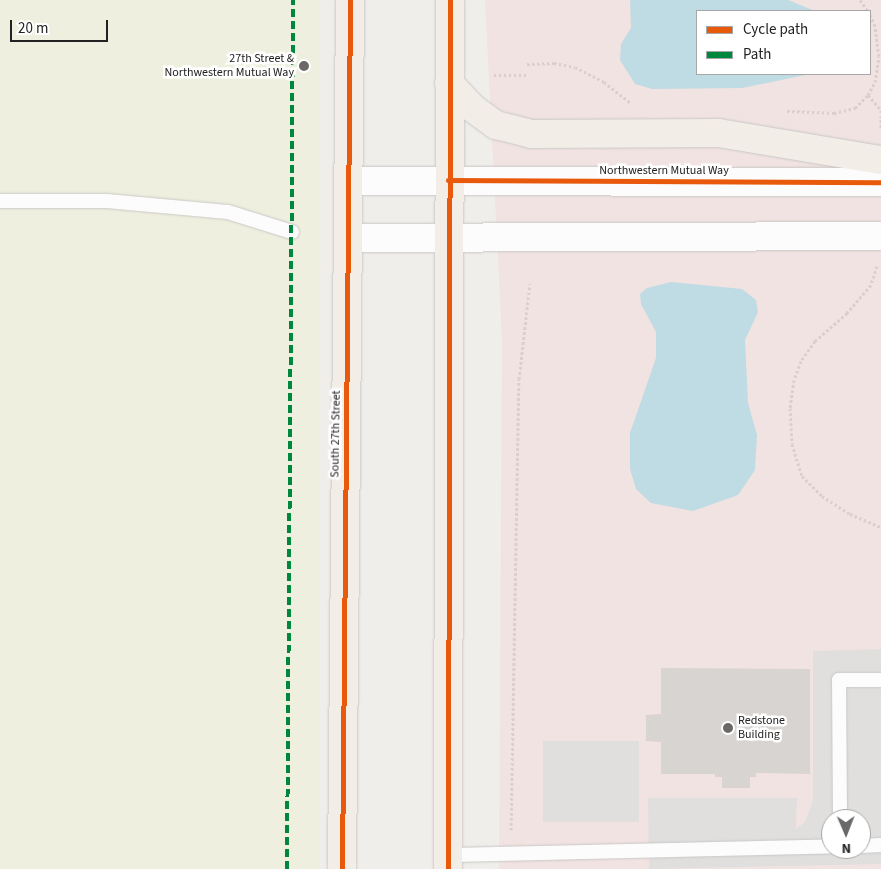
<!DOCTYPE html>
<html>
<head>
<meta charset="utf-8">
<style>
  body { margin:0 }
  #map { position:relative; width:881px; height:869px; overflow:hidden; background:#f0eeeb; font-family:"Source Sans 3",sans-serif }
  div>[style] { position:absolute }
  .commercial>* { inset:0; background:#f1e3e1 }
  .farmland>* { inset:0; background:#efefdf; transform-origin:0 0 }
  .parking>* { inset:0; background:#e0dfde; transform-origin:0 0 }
  .water>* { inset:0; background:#bfdbe3 }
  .building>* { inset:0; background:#d7d4d2 }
  .path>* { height:3px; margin-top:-1.5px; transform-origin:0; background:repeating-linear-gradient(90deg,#dccecd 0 2.5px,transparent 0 5px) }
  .roads { filter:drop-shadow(0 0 1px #c9c8c7) drop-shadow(0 0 1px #c9c8c7) }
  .lane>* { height:14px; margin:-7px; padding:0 7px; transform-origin:7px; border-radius:7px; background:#fdfcfc }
  .street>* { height:28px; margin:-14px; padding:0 14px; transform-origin:14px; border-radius:14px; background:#fdfcfc }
  .primary>* { height:28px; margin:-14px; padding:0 14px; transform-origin:14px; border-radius:14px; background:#f3ede7 }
  .quiet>* { height:4px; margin-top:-2px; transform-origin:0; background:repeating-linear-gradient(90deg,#00873e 0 8px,transparent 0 12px) }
  .cycleway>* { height:5px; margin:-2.5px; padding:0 2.5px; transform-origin:2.5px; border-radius:2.5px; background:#e8590c }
  .dots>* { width:14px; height:14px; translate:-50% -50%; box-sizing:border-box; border:2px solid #fff; border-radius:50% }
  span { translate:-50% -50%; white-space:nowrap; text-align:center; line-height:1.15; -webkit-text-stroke:5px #fff; paint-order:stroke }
  .poi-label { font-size:12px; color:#222 }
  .right { translate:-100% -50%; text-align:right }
  .left { translate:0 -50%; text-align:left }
  .street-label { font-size:12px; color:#222 }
  .legend { position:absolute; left:696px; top:10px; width:175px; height:65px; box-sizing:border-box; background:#fff; border:1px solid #a7a7a7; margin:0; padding:6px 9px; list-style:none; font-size:15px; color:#222 }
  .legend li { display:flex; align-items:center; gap:10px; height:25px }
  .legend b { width:25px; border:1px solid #a7a7a7 }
  .north { position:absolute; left:821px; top:809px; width:50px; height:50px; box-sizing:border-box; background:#fff; border:1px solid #a7a7a7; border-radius:50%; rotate:179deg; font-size:14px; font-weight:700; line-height:20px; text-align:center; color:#222 }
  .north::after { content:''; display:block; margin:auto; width:18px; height:22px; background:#6a6968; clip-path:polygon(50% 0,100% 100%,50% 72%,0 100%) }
  .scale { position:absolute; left:10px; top:20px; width:98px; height:22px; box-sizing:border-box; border:2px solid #222; border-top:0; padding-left:6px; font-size:15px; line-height:18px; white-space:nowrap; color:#222; -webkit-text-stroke:4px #fff; paint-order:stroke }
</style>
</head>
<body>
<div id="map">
  <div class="commercial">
    <i style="clip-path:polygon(evenodd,485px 0,881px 0,881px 869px,499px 869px,502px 340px,485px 0,697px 11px,870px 11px,870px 74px,697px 74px,697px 11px,485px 0,831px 819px,861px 819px,861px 849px,831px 849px,831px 819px)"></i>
  </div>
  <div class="farmland">
    <i style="left:0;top:0;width:320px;height:869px"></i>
  </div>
  <div class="parking">
    <i style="clip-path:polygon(evenodd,881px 649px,881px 864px,649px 869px,648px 798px,797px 798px,796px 829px,805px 822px,813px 800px,813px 651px,881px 649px,831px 819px,861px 819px,861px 849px,831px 849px,831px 819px)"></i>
    <i style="left:543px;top:741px;width:96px;height:81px"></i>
  </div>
  <div class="water">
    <i style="clip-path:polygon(630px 0,788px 0,815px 11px,697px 11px,697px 74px,810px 74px,742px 88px,652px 89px,635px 84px,620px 60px,621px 44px,631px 28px)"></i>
    <i style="clip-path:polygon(671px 282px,742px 289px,756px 300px,758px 312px,745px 340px,748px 403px,757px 435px,755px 470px,738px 495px,693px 511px,651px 503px,636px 489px,630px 469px,630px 433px,656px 358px,656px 332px,641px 304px,640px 294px,647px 288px)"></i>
  </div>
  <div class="building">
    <i style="clip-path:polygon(661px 668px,810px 669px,810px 774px,756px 773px,756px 777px,750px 777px,750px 788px,722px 788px,722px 777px,715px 777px,715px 774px,661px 774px,661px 742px,646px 741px,646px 715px,661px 714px)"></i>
  </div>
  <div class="path">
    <i style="left:860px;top:0;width:14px;rotate:54deg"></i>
    <i style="left:527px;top:64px;width:27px;rotate:-2deg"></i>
    <i style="left:554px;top:63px;width:21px;rotate:11deg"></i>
    <i style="left:575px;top:67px;width:33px;rotate:27deg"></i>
    <i style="left:604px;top:82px;width:33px;rotate:38deg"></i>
    <i style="left:494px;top:75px;width:34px"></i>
    <i style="left:868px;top:95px;width:20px;rotate:49deg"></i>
    <i style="left:881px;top:110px;width:18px;rotate:90deg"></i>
    <i style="left:787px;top:111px;width:47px;rotate:2.4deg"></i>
    <i style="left:834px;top:113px;width:22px;rotate:-13deg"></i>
    <i style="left:855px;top:108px;width:18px;rotate:-45deg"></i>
    <i style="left:868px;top:95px;width:15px;rotate:-62deg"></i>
    <i style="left:875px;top:82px;width:26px;rotate:-81deg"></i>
    <i style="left:879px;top:56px;width:30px;rotate:-98deg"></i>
    <i style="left:875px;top:26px;width:12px;rotate:-114deg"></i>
    <i style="left:877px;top:266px;width:20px;rotate:108deg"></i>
    <i style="left:871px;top:285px;width:37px;rotate:131deg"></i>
    <i style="left:847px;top:313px;width:43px;rotate:138.8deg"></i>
    <i style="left:815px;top:341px;width:24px;rotate:125deg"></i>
    <i style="left:801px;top:361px;width:20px;rotate:110deg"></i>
    <i style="left:794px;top:380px;width:28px;rotate:98deg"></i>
    <i style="left:790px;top:408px;width:36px;rotate:87deg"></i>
    <i style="left:792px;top:444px;width:34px;rotate:73deg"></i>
    <i style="left:802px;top:476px;width:28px;rotate:45deg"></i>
    <i style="left:822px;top:496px;width:33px;rotate:33deg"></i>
    <i style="left:850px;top:514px;width:34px;rotate:23deg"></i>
    <i style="left:511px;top:830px;width:451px;rotate:-89deg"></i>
    <i style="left:519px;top:379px;width:96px;rotate:-83.4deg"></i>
  </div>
  <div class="roads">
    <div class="lane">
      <i style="left:0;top:201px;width:107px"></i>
      <i style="left:107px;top:201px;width:121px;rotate:5.2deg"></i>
      <i style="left:228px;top:212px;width:67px;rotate:17.4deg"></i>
      <i style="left:840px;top:819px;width:139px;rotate:-90.4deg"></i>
      <i style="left:839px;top:680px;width:42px"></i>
      <i style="left:861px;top:846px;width:20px;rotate:-3deg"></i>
      <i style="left:448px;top:855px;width:383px;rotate:-1.3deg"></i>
    </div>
    <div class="street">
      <i style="left:349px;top:181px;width:532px;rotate:0.11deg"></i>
      <i style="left:348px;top:238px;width:533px;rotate:-0.21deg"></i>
    </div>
    <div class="primary">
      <i style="left:449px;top:83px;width:33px;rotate:47deg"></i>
      <i style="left:471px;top:107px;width:31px;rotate:36deg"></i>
      <i style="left:496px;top:125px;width:36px;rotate:14deg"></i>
      <i style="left:531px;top:134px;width:188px;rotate:-0.3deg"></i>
      <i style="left:719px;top:133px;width:164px;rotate:9.5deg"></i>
      <i style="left:342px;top:869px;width:869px;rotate:-89.47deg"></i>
      <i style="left:448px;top:869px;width:869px;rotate:-89.87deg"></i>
    </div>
  </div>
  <div class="quiet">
    <i style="left:287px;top:869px;width:869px;rotate:-89.6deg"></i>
  </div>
  <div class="cycleway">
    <i style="left:448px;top:180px;width:433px;rotate:0.3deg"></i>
    <i style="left:342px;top:869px;width:869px;rotate:-89.47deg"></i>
    <i style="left:448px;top:869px;width:869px;rotate:-89.87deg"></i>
  </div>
  <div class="dots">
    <i style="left:304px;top:66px;background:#6a6968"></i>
    <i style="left:728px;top:728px;background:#6a6968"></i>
  </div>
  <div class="poi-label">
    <span class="right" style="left:294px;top:66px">27th Street &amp;<br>Northwestern Mutual Way</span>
    <span class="left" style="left:738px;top:728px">Redstone<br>Building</span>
  </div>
  <div class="street-label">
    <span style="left:664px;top:171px">Northwestern Mutual Way</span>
    <span style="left:336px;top:434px;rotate:-89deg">South 27th Street</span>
  </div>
  <ul class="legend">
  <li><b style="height:6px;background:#e8590c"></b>Cycle path</li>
  <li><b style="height:6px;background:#00873e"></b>Path</li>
  </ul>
  <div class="north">N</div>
  <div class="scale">20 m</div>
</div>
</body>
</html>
